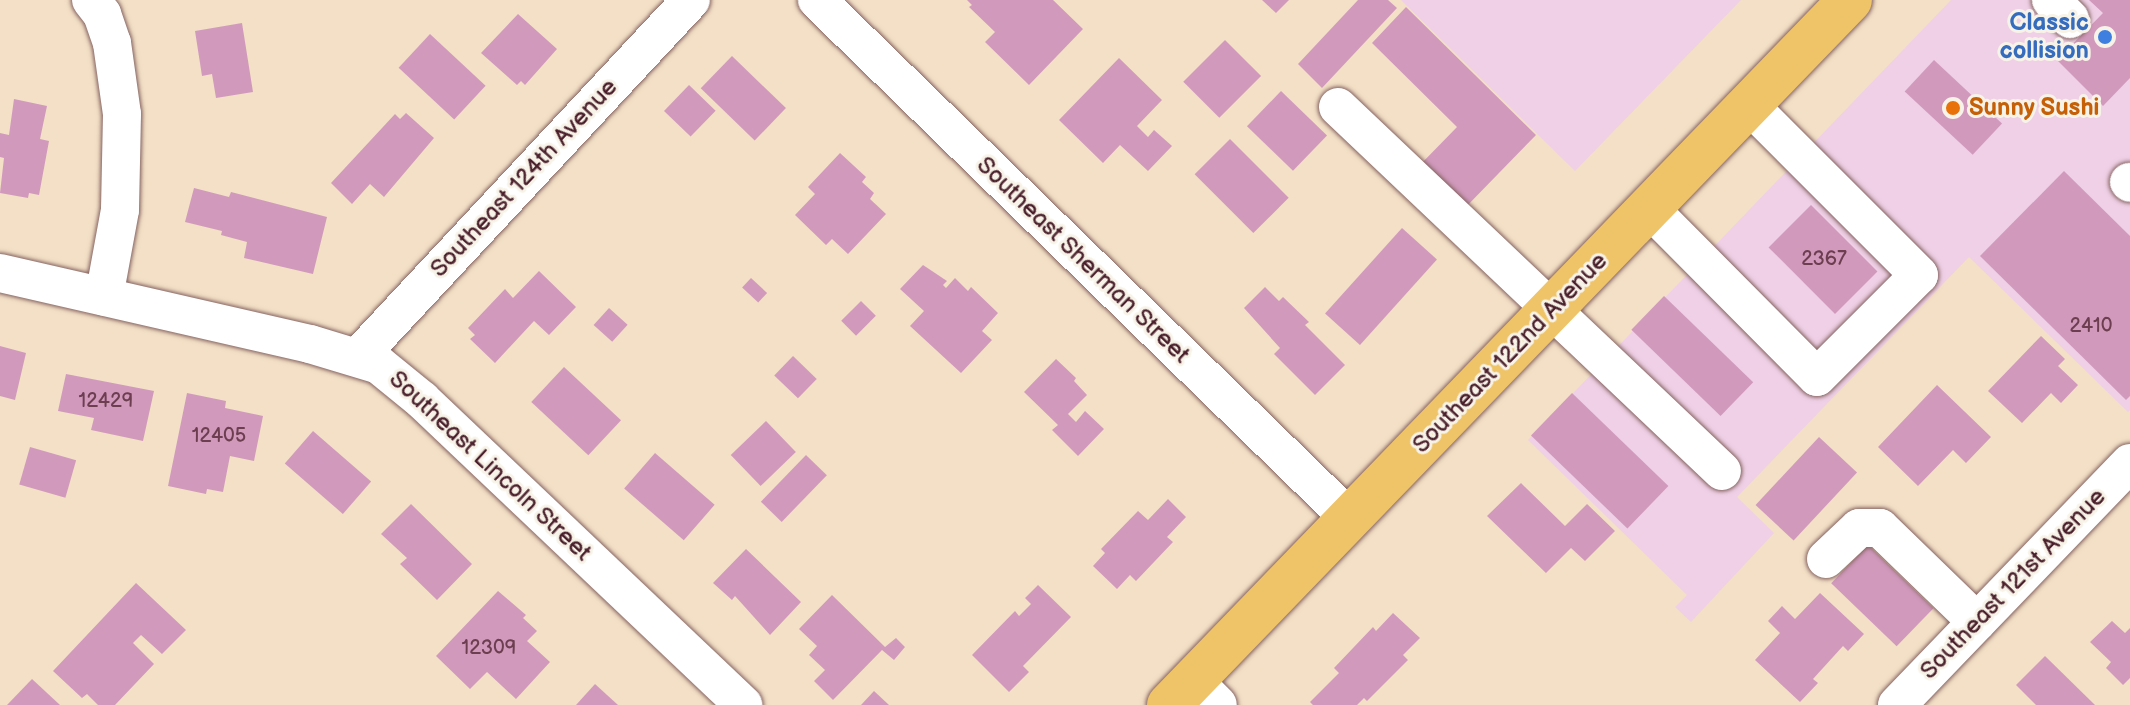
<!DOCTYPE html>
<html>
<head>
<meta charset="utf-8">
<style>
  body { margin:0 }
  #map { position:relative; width:2130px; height:705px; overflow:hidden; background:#f3e0c6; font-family:"Balsamiq Sans",sans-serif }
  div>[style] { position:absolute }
  .built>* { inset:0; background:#efd0e6 }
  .building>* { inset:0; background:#d19abd; transform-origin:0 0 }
  .roads { filter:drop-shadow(0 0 2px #856361) drop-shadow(0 0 2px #856361) }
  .minor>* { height:38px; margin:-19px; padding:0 19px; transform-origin:19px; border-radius:19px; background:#fff }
  .major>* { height:44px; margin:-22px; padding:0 22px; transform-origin:22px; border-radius:22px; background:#efc469 }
  .dots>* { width:22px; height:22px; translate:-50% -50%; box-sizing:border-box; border:4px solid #f7f3e8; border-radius:50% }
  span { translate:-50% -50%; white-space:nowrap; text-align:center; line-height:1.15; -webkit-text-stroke:6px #f7f3e8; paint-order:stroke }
  .number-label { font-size:20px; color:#6c3e50 }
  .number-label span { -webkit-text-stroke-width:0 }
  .shop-label { font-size:24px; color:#366cbe; font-weight:700 }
  .right { translate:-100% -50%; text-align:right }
  .food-label { font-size:24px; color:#c56008; font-weight:700 }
  .left { translate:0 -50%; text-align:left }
  .street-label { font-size:24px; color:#4a1f2b }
</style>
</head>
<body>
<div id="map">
  <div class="built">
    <i style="clip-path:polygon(1401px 0,1741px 0,1575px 171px)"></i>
    <i style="clip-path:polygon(1951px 0,2130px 0,2130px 410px,2128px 412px,1969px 257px,1737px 497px,1774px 533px,1691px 622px,1675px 607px,1687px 595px,1528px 440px)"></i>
  </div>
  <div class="building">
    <i style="clip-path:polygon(967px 0,1053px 0,1083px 29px,1029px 85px,985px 42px,995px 32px,969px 7px,972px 5px)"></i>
    <i style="clip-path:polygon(1262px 0,1289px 0,1276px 13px)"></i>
    <i style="clip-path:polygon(1358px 0,1388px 0,1397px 8px,1322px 88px,1298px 64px)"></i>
    <i style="clip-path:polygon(2089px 0,2130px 0,2130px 78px,2103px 106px,2057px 60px,2103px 13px)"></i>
    <i style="clip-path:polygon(1406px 7px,1536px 135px,1461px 212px,1417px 168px,1457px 127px,1372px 43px)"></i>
    <i style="clip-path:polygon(518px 14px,557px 49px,525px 85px,521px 81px,517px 85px,481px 53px)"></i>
    <i style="clip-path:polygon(242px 23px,253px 92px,216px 98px,212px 74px,202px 76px,195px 31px)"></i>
    <i style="left:430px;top:34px;width:76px;height:46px;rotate:43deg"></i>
    <i style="left:1225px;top:40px;width:51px;height:59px;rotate:45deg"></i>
    <i style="left:732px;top:56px;width:75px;height:45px;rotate:44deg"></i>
    <i style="clip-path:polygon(1119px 58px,1162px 100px,1137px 126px,1148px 137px,1154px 130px,1172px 146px,1148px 171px,1120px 145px,1103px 163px,1059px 120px)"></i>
    <i style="left:1934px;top:60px;width:93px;height:43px;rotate:43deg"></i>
    <i style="left:689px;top:85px;width:37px;height:36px;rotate:44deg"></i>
    <i style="left:1281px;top:91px;width:64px;height:49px;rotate:44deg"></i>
    <i style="clip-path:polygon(14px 99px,47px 106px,40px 139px,49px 141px,39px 195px,29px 193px,28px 198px,0 193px,4px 158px,0 157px,0 133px,9px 135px)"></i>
    <i style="clip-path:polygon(406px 113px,434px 138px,384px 197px,370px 184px,352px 204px,331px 183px,395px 114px,400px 119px)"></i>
    <i style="left:1230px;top:139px;width:83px;height:50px;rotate:45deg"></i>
    <i style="clip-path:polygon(840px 153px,866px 177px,862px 182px,874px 193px,870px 199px,886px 214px,848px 254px,832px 239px,826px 245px,795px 215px,815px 194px,808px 187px)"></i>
    <i style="clip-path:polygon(2064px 171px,2130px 236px,2130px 396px,2126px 400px,1980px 256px)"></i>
    <i style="clip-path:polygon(194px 188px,229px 197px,231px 192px,327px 217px,313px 274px,244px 258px,247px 242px,221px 235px,222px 231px,185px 222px)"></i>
    <i style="left:1811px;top:205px;width:94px;height:60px;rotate:45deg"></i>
    <i style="left:1402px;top:228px;width:47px;height:115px;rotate:42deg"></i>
    <i style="clip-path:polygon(923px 265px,947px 281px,943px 285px,946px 288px,955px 278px,968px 291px,971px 287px,998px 313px,982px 331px,992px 340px,961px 373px,910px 326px,924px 311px,900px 289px)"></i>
    <i style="clip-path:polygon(539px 271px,576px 307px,549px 335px,534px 321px,495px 363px,470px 339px,475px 335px,468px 328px,505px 289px,513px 298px)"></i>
    <i style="left:751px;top:278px;width:22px;height:13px;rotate:43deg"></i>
    <i style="clip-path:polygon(1265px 287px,1279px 301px,1283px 297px,1309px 322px,1305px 325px,1345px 365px,1315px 395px,1274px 354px,1280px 348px,1244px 308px)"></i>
    <i style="left:1664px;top:296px;width:124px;height:47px;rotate:44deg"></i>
    <i style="left:861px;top:301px;width:21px;height:28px;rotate:45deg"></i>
    <i style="left:609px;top:308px;width:25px;height:23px;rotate:42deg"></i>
    <i style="clip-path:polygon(2041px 336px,2065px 359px,2058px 366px,2078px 385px,2061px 403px,2051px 393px,2022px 423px,1988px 391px)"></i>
    <i style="clip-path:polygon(0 346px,26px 353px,15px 400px,0 396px)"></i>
    <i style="left:793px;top:356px;width:33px;height:27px;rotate:44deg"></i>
    <i style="clip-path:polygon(1056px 359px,1076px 378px,1074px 381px,1087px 395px,1068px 414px,1076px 422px,1085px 411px,1104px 429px,1078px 456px,1052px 430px,1058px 425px,1024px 392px)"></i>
    <i style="left:564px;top:367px;width:78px;height:48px;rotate:43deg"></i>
    <i style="clip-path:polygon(66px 374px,154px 391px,143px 441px,91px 430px,94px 418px,58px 411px)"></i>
    <i style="clip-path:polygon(1937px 385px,1991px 437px,1966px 463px,1953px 450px,1918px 486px,1878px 447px)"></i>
    <i style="clip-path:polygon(187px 393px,226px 401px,225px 408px,263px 416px,254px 461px,230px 456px,223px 492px,207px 489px,206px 494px,168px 486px)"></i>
    <i style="left:1572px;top:393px;width:134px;height:59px;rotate:44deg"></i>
    <i style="left:766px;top:421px;width:43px;height:49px;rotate:46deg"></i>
    <i style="left:313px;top:431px;width:77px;height:43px;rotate:41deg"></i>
    <i style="left:1819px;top:437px;width:52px;height:93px;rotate:43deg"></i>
    <i style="left:30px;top:447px;width:48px;height:39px;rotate:16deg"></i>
    <i style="left:655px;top:453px;width:79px;height:47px;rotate:41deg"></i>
    <i style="left:806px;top:455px;width:29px;height:65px;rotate:44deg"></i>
    <i style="clip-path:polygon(1521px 483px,1565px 526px,1587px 504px,1615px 531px,1585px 561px,1571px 548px,1546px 573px,1487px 516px)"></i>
    <i style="clip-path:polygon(1168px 499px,1186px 517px,1167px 537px,1173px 542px,1136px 581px,1130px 575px,1117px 589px,1093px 566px,1105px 553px,1101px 549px,1138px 511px,1148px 520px)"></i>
    <i style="clip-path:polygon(411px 504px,472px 564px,437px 600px,400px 564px,407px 558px,381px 534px)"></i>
    <i style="left:1868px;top:545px;width:91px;height:53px;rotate:44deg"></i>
    <i style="clip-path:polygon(746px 549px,801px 602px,770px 635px,735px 596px,732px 600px,713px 583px)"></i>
    <i style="clip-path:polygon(136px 583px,186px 630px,162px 654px,141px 635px,133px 643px,154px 664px,115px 705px,98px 705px,87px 694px,82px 698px,53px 671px)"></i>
    <i style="clip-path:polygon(1038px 585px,1071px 617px,1023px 666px,1029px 672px,1009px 692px,972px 655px,1015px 611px,1019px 616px,1031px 604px,1025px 598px)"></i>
    <i style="clip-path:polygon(498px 591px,526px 615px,523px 618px,537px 631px,527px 641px,550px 662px,516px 699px,487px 672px,470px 689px,436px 656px)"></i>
    <i style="clip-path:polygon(1820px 593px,1864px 634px,1848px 651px,1843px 646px,1813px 679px,1818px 683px,1800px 702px,1755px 660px,1780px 633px,1768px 621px,1782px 606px,1795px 619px)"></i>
    <i style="clip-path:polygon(832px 595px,885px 647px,896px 638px,905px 647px,894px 660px,882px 650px,833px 700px,814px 681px,825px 670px,809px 655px,817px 646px,799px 629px)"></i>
    <i style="clip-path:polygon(1393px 613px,1420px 638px,1403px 655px,1408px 660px,1367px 701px,1364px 698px,1357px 705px,1313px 705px,1310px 702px,1339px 673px,1334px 668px,1373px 627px,1376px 631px)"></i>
    <i style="clip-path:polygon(2112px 621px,2125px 633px,2130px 628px,2130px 678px,2123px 685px,2106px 668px,2111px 662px,2090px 642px)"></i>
    <i style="clip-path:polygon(2045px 656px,2095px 705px,2036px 705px,2016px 685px)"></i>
    <i style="clip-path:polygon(32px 679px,60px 705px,7px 705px)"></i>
    <i style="clip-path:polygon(595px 684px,618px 705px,576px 705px)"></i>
    <i style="clip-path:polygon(874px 691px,889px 705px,861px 705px)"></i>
  </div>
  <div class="roads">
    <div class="minor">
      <i style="left:91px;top:0;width:18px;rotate:52deg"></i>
      <i style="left:102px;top:14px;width:31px;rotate:71deg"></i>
      <i style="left:112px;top:43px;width:72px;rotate:82deg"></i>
      <i style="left:122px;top:114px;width:96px;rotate:91.2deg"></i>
      <i style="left:120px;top:210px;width:88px;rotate:100.4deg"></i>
      <i style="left:817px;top:0;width:744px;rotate:44.24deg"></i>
      <i style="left:2051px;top:0;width:27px;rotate:45deg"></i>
      <i style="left:1338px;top:107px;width:529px;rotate:43.47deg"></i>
      <i style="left:2129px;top:182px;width:1px;rotate:45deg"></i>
      <i style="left:1649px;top:208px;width:238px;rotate:45.2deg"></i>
      <i style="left:1817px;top:377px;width:144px;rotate:-45deg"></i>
      <i style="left:1919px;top:275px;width:240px;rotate:-135deg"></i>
      <i style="left:0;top:273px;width:318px;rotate:12.9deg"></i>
      <i style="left:310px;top:344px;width:72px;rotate:16.9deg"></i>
      <i style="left:379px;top:365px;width:55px;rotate:39.1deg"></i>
      <i style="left:422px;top:400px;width:443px;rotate:43.5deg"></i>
      <i style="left:358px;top:357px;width:488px;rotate:-47deg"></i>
      <i style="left:1826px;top:559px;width:45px;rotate:-43.2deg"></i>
      <i style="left:1859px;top:528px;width:21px"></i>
      <i style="left:1880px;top:528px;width:135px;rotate:44.1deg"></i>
      <i style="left:1193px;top:680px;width:35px;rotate:45deg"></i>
      <i style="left:1897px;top:705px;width:336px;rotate:-46.1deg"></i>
    </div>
    <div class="major">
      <i style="left:1169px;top:705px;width:980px;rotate:-45.99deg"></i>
    </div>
  </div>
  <div class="dots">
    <i style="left:2105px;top:37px;background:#3f7fe0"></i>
    <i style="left:1953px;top:108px;background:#e8710a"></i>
  </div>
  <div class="number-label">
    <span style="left:1824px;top:259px">2367</span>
    <span style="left:2091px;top:326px">2410</span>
    <span style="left:106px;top:401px">12429</span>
    <span style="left:219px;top:436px">12405</span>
    <span style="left:489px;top:648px">12309</span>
  </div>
  <div class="shop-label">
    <span class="right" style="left:2089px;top:37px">Classic<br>collision</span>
  </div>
  <div class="food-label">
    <span class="left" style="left:1969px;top:108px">Sunny Sushi</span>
  </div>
  <div class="street-label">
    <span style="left:524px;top:178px;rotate:-47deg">Southeast 124th Avenue</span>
    <span style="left:1083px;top:260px;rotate:44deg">Southeast Sherman Street</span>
    <span style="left:1510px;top:353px;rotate:-46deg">Southeast 122nd Avenue</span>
    <span style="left:490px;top:466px;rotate:43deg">Southeast Lincoln Street</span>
    <span style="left:2013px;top:584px;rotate:-46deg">Southeast 121st Avenue</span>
  </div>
</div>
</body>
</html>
